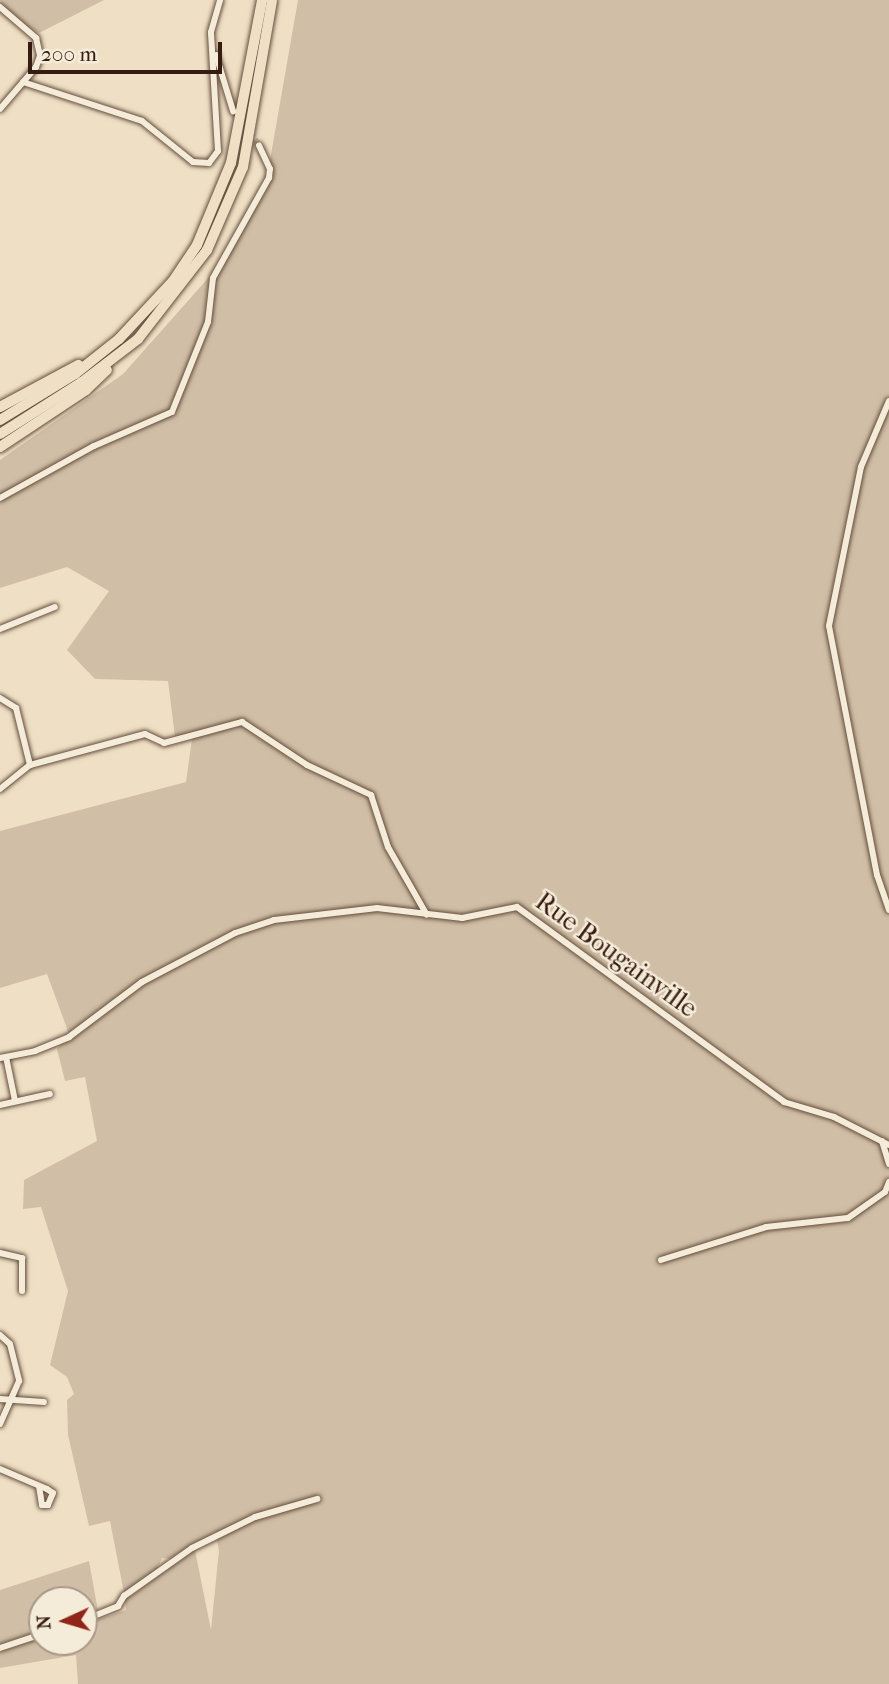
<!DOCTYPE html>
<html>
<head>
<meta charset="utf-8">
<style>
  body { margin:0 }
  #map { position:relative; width:889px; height:1684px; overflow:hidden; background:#efe0c5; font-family:"IM FELL French Canon",serif }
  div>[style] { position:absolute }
  .green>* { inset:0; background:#d0bfa6 }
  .minor-tunnel>* { height:6px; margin-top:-3px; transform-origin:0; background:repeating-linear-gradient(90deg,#cab9a1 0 6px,transparent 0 9px) }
  .roads { filter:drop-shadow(0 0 2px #644d3d) drop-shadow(0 0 2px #644d3d) }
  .minor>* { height:6px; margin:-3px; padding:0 3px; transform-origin:3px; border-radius:3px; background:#f5ebd9 }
  .highway>* { height:10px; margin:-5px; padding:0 5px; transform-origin:5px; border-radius:5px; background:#efe0c5 }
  span { translate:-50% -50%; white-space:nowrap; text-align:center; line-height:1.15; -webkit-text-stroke:5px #f5ebd9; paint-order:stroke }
  .street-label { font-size:26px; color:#361c10 }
  .north { position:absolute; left:28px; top:1586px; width:70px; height:70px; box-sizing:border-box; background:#f5ebd9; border:2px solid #a99889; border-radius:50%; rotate:266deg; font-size:19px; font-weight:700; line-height:28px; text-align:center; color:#361c10 }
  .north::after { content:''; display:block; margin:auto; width:24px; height:32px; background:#8f2418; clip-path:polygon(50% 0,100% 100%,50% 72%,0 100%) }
  .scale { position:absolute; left:28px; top:42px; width:194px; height:32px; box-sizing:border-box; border:4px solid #361c10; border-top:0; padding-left:9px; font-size:21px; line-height:24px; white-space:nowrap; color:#361c10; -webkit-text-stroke:5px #f5ebd9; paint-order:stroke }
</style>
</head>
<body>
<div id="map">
  <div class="green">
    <i style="clip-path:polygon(0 0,104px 0,39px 33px,0 12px)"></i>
    <i style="clip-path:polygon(298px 0,889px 0,889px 1684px,78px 1684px,76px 1655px,0 1668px,0 1652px,42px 1638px,42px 1642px,84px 1642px,84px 1624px,126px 1610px,125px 1600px,195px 1550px,211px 1630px,219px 1550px,215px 1532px,172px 1559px,162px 1558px,157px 1569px,124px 1593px,110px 1521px,89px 1526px,68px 1435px,67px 1400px,74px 1394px,67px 1377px,50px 1365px,68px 1291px,41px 1207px,23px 1209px,24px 1180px,97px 1141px,85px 1077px,65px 1081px,57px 1049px,69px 1034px,47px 974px,0 988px,0 831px,186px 782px,192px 739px,175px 737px,168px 681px,95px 679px,67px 650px,109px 591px,67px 567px,0 588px,0 460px,123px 374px,218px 267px,266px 183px)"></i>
    <i style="clip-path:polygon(89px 1561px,98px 1611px,84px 1616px,84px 1600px,42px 1600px,42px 1630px,0 1644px,0 1590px)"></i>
  </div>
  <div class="minor-tunnel">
    <i style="left:233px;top:111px;width:43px;rotate:52.6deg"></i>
  </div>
  <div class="roads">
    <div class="minor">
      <i style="left:0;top:7px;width:48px;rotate:40.7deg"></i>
      <i style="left:36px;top:38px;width:18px;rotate:77deg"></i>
      <i style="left:40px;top:56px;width:12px;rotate:110deg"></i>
      <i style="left:36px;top:67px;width:55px;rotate:130.6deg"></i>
      <i style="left:216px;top:55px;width:59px;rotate:73.1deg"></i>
      <i style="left:23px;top:82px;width:125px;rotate:18.1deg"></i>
      <i style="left:142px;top:121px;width:65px;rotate:38.8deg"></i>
      <i style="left:193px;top:162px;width:16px;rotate:4deg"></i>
      <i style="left:209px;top:163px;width:15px;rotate:-53deg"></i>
      <i style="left:218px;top:151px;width:119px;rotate:-93.4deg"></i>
      <i style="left:211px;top:32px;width:33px;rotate:-74deg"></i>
      <i style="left:889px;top:401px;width:72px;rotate:113deg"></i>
      <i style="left:861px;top:467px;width:162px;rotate:101.4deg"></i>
      <i style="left:829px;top:626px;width:254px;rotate:79.1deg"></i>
      <i style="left:877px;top:875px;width:37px;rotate:71deg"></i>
      <i style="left:0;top:498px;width:107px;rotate:-29deg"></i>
      <i style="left:94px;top:446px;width:85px;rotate:-23.6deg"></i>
      <i style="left:172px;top:412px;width:97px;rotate:-68.2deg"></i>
      <i style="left:208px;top:322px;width:44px;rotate:-83.5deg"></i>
      <i style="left:213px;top:278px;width:115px;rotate:-60.8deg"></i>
      <i style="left:269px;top:178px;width:9px;rotate:-84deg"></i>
      <i style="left:270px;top:169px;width:26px;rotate:-115deg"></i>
      <i style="left:0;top:629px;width:59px;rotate:-21.8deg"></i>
      <i style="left:0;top:698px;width:19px;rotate:32deg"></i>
      <i style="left:16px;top:708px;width:59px;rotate:76.2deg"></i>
      <i style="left:0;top:789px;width:38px;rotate:-39deg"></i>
      <i style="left:30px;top:765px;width:119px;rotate:-15.1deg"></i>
      <i style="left:145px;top:734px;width:21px;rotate:25deg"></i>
      <i style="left:164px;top:743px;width:81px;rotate:-15.1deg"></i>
      <i style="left:242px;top:722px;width:78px;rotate:33.5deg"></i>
      <i style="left:307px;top:765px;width:71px;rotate:25.1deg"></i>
      <i style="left:371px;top:795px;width:55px;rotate:71.9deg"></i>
      <i style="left:388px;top:847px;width:78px;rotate:60.2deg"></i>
      <i style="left:6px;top:1057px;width:45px;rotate:78.4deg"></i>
      <i style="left:0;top:1058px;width:36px;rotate:-11deg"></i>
      <i style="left:35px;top:1051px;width:37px;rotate:-22deg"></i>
      <i style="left:69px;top:1037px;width:91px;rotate:-37deg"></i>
      <i style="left:142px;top:982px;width:105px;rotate:-27.8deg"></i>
      <i style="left:235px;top:933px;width:41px;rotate:-18.4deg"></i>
      <i style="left:274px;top:920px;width:104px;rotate:-6.6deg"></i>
      <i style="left:377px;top:908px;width:86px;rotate:6.7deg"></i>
      <i style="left:462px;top:918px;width:56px;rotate:-11.3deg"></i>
      <i style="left:517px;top:907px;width:331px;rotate:36.1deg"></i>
      <i style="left:784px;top:1102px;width:52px;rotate:16.7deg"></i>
      <i style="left:834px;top:1117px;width:62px;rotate:27deg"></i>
      <i style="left:0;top:1105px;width:51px;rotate:-12.4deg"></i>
      <i style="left:882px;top:1141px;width:24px;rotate:73deg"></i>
      <i style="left:0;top:1253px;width:23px;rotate:13deg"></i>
      <i style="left:22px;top:1258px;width:33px;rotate:90deg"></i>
      <i style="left:661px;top:1260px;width:110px;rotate:-17.4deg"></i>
      <i style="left:766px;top:1227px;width:82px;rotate:-6.3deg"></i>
      <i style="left:848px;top:1218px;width:45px;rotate:-35.1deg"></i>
      <i style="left:885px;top:1192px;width:11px;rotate:-68deg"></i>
      <i style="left:0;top:1335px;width:13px;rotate:42deg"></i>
      <i style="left:10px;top:1344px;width:38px;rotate:76deg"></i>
      <i style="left:19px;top:1381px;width:47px;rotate:113.8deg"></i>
      <i style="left:0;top:1399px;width:44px;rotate:3.9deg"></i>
      <i style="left:0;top:1469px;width:51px;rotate:23.1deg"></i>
      <i style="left:47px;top:1489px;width:7px;rotate:34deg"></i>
      <i style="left:53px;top:1493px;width:13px;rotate:113deg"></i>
      <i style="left:48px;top:1505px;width:6px;rotate:180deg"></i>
      <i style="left:42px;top:1505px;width:19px;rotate:-99deg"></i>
      <i style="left:84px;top:1620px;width:37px;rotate:-22deg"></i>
      <i style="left:118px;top:1606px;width:12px;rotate:-59deg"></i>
      <i style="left:124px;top:1596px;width:83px;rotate:-35.2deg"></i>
      <i style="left:192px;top:1548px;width:70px;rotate:-26.2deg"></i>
      <i style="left:255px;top:1517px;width:65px;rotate:-16.2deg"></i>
      <i style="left:0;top:1648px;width:44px;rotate:-18.4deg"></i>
    </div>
    <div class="highway">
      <i style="left:0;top:407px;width:89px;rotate:-28.3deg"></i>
      <i style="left:0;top:420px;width:88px;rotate:-31.5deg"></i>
      <i style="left:75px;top:374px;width:56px;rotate:-38.5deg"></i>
      <i style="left:119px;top:339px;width:79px;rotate:-47deg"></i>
      <i style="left:173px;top:281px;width:43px;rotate:-56.3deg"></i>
      <i style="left:197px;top:245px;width:89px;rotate:-67.5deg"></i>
      <i style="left:231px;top:163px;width:166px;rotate:-79.2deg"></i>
      <i style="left:0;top:434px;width:97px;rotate:-32.4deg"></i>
      <i style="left:82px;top:382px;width:71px;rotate:-37.5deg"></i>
      <i style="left:138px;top:339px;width:113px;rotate:-52.2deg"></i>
      <i style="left:207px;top:250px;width:90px;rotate:-66.6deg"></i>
      <i style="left:243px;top:167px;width:169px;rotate:-80.1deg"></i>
      <i style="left:0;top:447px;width:103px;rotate:-33.5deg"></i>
      <i style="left:86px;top:390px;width:29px;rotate:-44deg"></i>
    </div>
  </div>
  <div class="street-label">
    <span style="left:616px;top:955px;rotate:36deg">Rue Bougainville</span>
  </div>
  <div class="north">N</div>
  <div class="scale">200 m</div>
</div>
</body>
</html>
